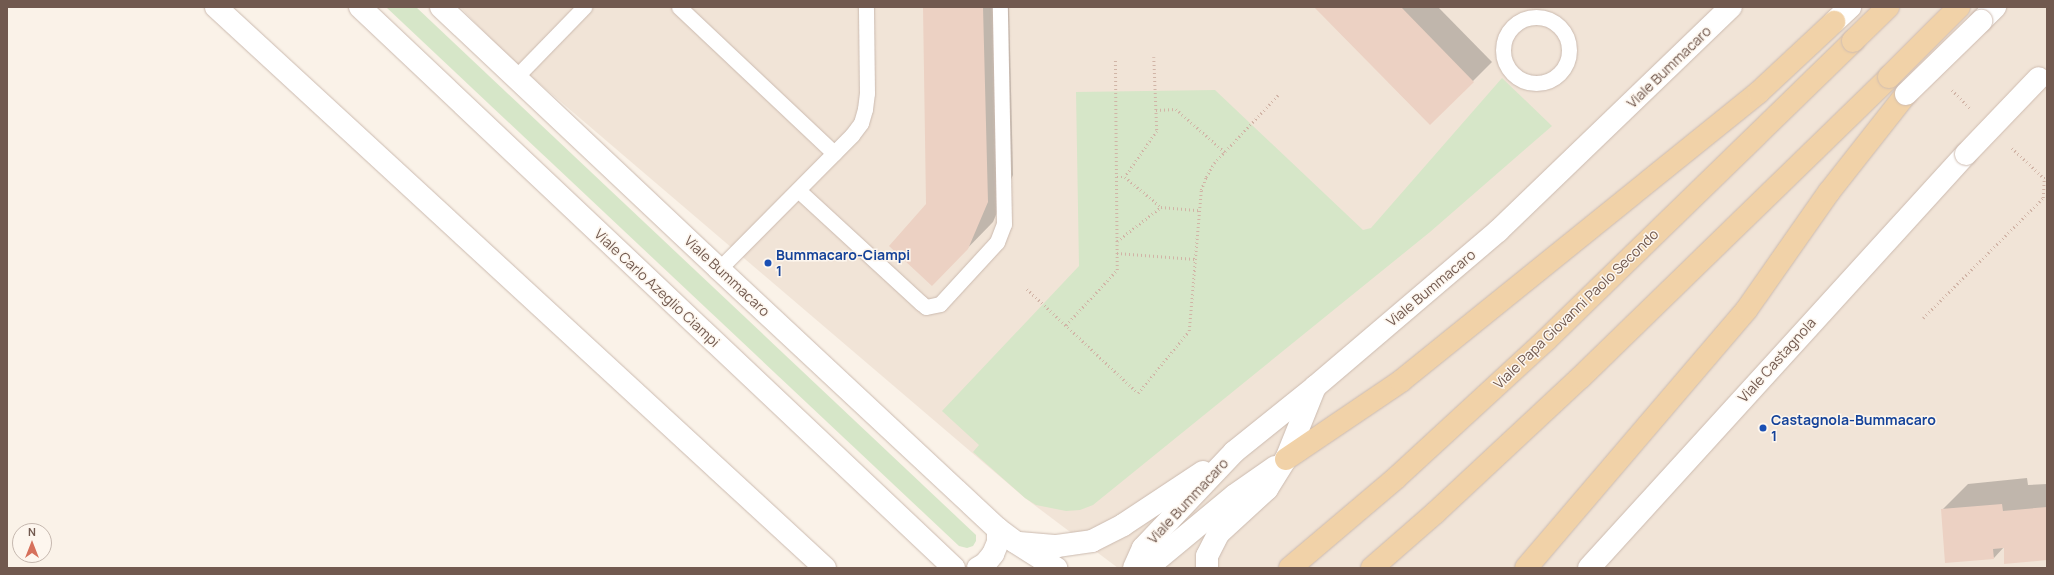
<!DOCTYPE html>
<html>
<head>
<meta charset="utf-8">
<style>
  body { margin:0 }
  #map { position:relative; width:2054px; height:575px; overflow:hidden; background:#faf2e8; font-family:Manrope,sans-serif }
  div>[style] { position:absolute }
  .residential>* { inset:0; background:#f1e4d7 }
  .green>* { inset:0; background:#d6e6c8 }
  .shadow>* { inset:0; background:#0003 }
  .building>* { inset:0; background:#ecd1c3 }
  .path>* { height:2.5px; margin-top:-1.25px; transform-origin:0; background:repeating-linear-gradient(90deg,#d1b4a6 0 1px,transparent 0 4px) }
  .roads { filter:drop-shadow(0 0 1px #cbbaaf) drop-shadow(0 0 1px #cbbaaf) }
  .lane>* { height:15px; margin:-7.5px; padding:0 7.5px; transform-origin:7.5px; border-radius:7.5px; background:#fff }
  .lane>.ring { margin:-7.5px; padding:0; box-sizing:content-box; background:none; border:15px solid #fff; border-radius:50% }
  .street>* { height:22px; margin:-11px; padding:0 11px; transform-origin:11px; border-radius:11px; background:#fff }
  .secondary>* { height:22px; margin:-11px; padding:0 11px; transform-origin:11px; border-radius:11px; background:#fff }
  .primary>* { height:22px; margin:-11px; padding:0 11px; transform-origin:11px; border-radius:11px; background:#f1d2a8 }
  .bridges { filter:drop-shadow(0 0 1px #cfbcb0) drop-shadow(0 0 1px #cfbcb0) }
  .secondary-bridge>* { height:22px; margin:-11px; padding:0 11px; transform-origin:11px; border-radius:11px; background:#fff }
  .primary-bridge>* { height:22px; margin:-11px; padding:0 11px; transform-origin:11px; border-radius:11px; background:#f1d2a8 }
  .dots>* { width:11px; height:11px; translate:-50% -50%; box-sizing:border-box; border:2px solid #fdf6ee; border-radius:50% }
  span { translate:-50% -50%; white-space:nowrap; text-align:center; line-height:1.15; -webkit-text-stroke:3px #fdf6ee; paint-order:stroke }
  .street-label { font-size:14px; color:#71594f }
  .transit-label { font-size:14px; color:#164399; font-weight:700 }
  .left { translate:0 -50%; text-align:left }
  .frame { position:absolute; inset:0; border:8px solid #71594f; pointer-events:none }
  .north { position:absolute; left:12px; top:523px; width:40px; height:40px; box-sizing:border-box; background:#fdf6ee; border:1px solid #c5b7ae; border-radius:50%; rotate:0deg; font-size:11px; font-weight:700; line-height:16px; text-align:center; color:#71594f }
  .north::after { content:''; display:block; margin:auto; width:14px; height:18px; background:#d6705b; clip-path:polygon(50% 0,100% 100%,50% 72%,0 100%) }
</style>
</head>
<body>
<div id="map">
  <div class="residential">
    <i style="clip-path:polygon(460px 7px,2047px 7px,2047px 568px,1118px 568px,1025px 498px,507px 56px)"></i>
  </div>
  <div class="green">
    <i style="clip-path:polygon(386px 7px,416px 7px,976px 535px,976px 541px,973px 546px,967px 548px,959px 546px)"></i>
    <i style="clip-path:polygon(1502px 78px,1552px 126px,1430px 232px,1093px 505px,1080px 510px,1066px 511px,1036px 505px,1025px 498px,973px 452px,979px 445px,942px 411px,1079px 266px,1076px 92px,1215px 90px,1363px 230px,1371px 228px)"></i>
  </div>
  <div class="shadow">
    <i style="clip-path:polygon(924px 7px,1009px 7px,1013px 175px,993px 222px,957px 259px,927px 204px)"></i>
    <i style="clip-path:polygon(1315px 7px,1438px 7px,1492px 62px,1430px 124px)"></i>
    <i style="clip-path:polygon(2027px 478px,2028px 485px,2047px 484px,2047px 559px,2004px 547px,1994px 558px,1942px 510px,1968px 484px)"></i>
  </div>
  <div class="building">
    <i style="clip-path:polygon(923px 7px,983px 7px,988px 202px,968px 249px,932px 286px,889px 246px,926px 204px)"></i>
    <i style="clip-path:polygon(1314px 7px,1401px 7px,1474px 82px,1430px 125px)"></i>
    <i style="clip-path:polygon(2002px 504px,2003px 511px,2047px 507px,2047px 560px,2004px 564px,2004px 548px,1993px 549px,1994px 559px,1945px 563px,1941px 509px)"></i>
  </div>
  <div class="path">
    <i style="left:1154px;top:57px;width:74px;rotate:87.7deg"></i>
    <i style="left:1157px;top:131px;width:56px;rotate:124.8deg"></i>
    <i style="left:1125px;top:177px;width:47px;rotate:39.8deg"></i>
    <i style="left:1161px;top:207px;width:38px;rotate:5deg"></i>
    <i style="left:1952px;top:90px;width:27px;rotate:45deg"></i>
    <i style="left:1156px;top:110px;width:20px;rotate:-3deg"></i>
    <i style="left:1176px;top:109px;width:65px;rotate:41.3deg"></i>
    <i style="left:2012px;top:148px;width:44px;rotate:43.2deg"></i>
    <i style="left:2044px;top:178px;width:3px"></i>
    <i style="left:1117px;top:177px;width:8px"></i>
    <i style="left:1117px;top:241px;width:56px;rotate:-37.7deg"></i>
    <i style="left:1117px;top:253px;width:78px;rotate:4.4deg"></i>
    <i style="left:1027px;top:289px;width:152px;rotate:43.1deg"></i>
    <i style="left:1138px;top:393px;width:80px;rotate:-50.6deg"></i>
    <i style="left:1189px;top:331px;width:142px;rotate:-85.1deg"></i>
    <i style="left:1201px;top:190px;width:14px;rotate:-69deg"></i>
    <i style="left:1206px;top:177px;width:16px;rotate:-60deg"></i>
    <i style="left:1214px;top:163px;width:95px;rotate:-46.7deg"></i>
    <i style="left:1923px;top:318px;width:170px;rotate:-45deg"></i>
    <i style="left:2043px;top:198px;width:20px;rotate:-87deg"></i>
    <i style="left:1066px;top:325px;width:75px;rotate:-47.2deg"></i>
    <i style="left:1117px;top:270px;width:212px;rotate:-90.5deg"></i>
  </div>
  <div class="roads">
    <div class="lane">
      <i style="left:679px;top:7px;width:213px;rotate:43.3deg"></i>
      <i class="ring" style="left:1503px;top:17px;width:51px;height:51px"></i>
      <i style="left:516px;top:77px;width:98px;rotate:-45.8deg"></i>
      <i style="left:798px;top:190px;width:167px;rotate:42.6deg"></i>
      <i style="left:921px;top:303px;width:6px;rotate:39deg"></i>
      <i style="left:926px;top:307px;width:14px;rotate:-12deg"></i>
      <i style="left:940px;top:304px;width:84px;rotate:-47.4deg"></i>
      <i style="left:997px;top:242px;width:19px;rotate:-69deg"></i>
      <i style="left:1004px;top:224px;width:217px;rotate:-91.1deg"></i>
      <i style="left:719px;top:269px;width:189px;rotate:-45.2deg"></i>
      <i style="left:852px;top:135px;width:15px;rotate:-53deg"></i>
      <i style="left:861px;top:123px;width:15px;rotate:-74deg"></i>
      <i style="left:865px;top:109px;width:16px;rotate:-83deg"></i>
      <i style="left:867px;top:93px;width:86px;rotate:-90.7deg"></i>
    </div>
    <div class="street">
      <i style="left:216px;top:7px;width:828px;rotate:42.65deg"></i>
    </div>
    <div class="secondary">
      <i style="left:360px;top:7px;width:817px;rotate:43.36deg"></i>
      <i style="left:441px;top:7px;width:382px;rotate:43.3deg"></i>
      <i style="left:719px;top:269px;width:381px;rotate:43deg"></i>
      <i style="left:998px;top:529px;width:21px;rotate:37deg"></i>
      <i style="left:1015px;top:542px;width:49px;rotate:32.4deg"></i>
      <i style="left:1981px;top:21px;width:20px;rotate:-45deg"></i>
      <i style="left:1834px;top:22px;width:22px;rotate:-43deg"></i>
      <i style="left:1019px;top:543px;width:38px;rotate:5deg"></i>
      <i style="left:1057px;top:546px;width:35px;rotate:-8deg"></i>
      <i style="left:1092px;top:541px;width:35px;rotate:-27deg"></i>
      <i style="left:1123px;top:525px;width:96px;rotate:-33.5deg"></i>
      <i style="left:978px;top:568px;width:8px;rotate:-30deg"></i>
      <i style="left:985px;top:564px;width:13px;rotate:-51deg"></i>
      <i style="left:993px;top:554px;width:13px;rotate:-67deg"></i>
      <i style="left:998px;top:542px;width:13px;rotate:-90deg"></i>
      <i style="left:1134px;top:568px;width:22px;rotate:-66deg"></i>
      <i style="left:1143px;top:548px;width:132px;rotate:-46.5deg"></i>
      <i style="left:1234px;top:452px;width:105px;rotate:-38.8deg"></i>
      <i style="left:1316px;top:386px;width:239px;rotate:-40.4deg"></i>
      <i style="left:1498px;top:231px;width:323px;rotate:-43.9deg"></i>
      <i style="left:1147px;top:568px;width:114px;rotate:-39.7deg"></i>
      <i style="left:1235px;top:495px;width:49px;rotate:-35deg"></i>
      <i style="left:1207px;top:568px;width:12px;rotate:-90deg"></i>
      <i style="left:1207px;top:556px;width:25px;rotate:-63deg"></i>
      <i style="left:1218px;top:534px;width:67px;rotate:-42.6deg"></i>
      <i style="left:1267px;top:489px;width:36px;rotate:-58deg"></i>
      <i style="left:1286px;top:459px;width:78px;rotate:-68.1deg"></i>
      <i style="left:1589px;top:568px;width:560px;rotate:-47.68deg"></i>
    </div>
    <div class="primary">
      <i style="left:1286px;top:459px;width:139px;rotate:-34.1deg"></i>
      <i style="left:1401px;top:381px;width:460px;rotate:-38.9deg"></i>
      <i style="left:1759px;top:92px;width:103px;rotate:-43deg"></i>
      <i style="left:1290px;top:568px;width:139px;rotate:-40.3deg"></i>
      <i style="left:1396px;top:478px;width:204px;rotate:-42.6deg"></i>
      <i style="left:1546px;top:340px;width:429px;rotate:-44.2deg"></i>
      <i style="left:1372px;top:568px;width:84px;rotate:-41.1deg"></i>
      <i style="left:1435px;top:513px;width:198px;rotate:-43deg"></i>
      <i style="left:1580px;top:378px;width:431px;rotate:-44.2deg"></i>
      <i style="left:1526px;top:568px;width:340px;rotate:-49.5deg"></i>
      <i style="left:1747px;top:309px;width:143px;rotate:-55deg"></i>
      <i style="left:1829px;top:192px;width:125px;rotate:-51.8deg"></i>
    </div>
  </div>
  <div class="bridges">
    <div class="secondary-bridge">
      <i style="left:1906px;top:94px;width:105px;rotate:-44.2deg"></i>
      <i style="left:1966px;top:154px;width:105px;rotate:-46.2deg"></i>
    </div>
    <div class="primary-bridge">
      <i style="left:1853px;top:41px;width:49px;rotate:-44.2deg"></i>
      <i style="left:1889px;top:77px;width:99px;rotate:-45deg"></i>
    </div>
  </div>
  <div class="dots">
    <i style="left:768px;top:263px;background:#1a4fb4"></i>
    <i style="left:1763px;top:428px;background:#1a4fb4"></i>
  </div>
  <div class="street-label">
    <span style="left:1669px;top:67px;rotate:-44deg">Viale Bummacaro</span>
    <span style="left:727px;top:276px;rotate:43deg">Viale Bummacaro</span>
    <span style="left:657px;top:288px;rotate:43deg">Viale Carlo Azeglio Ciampi</span>
    <span style="left:1431px;top:288px;rotate:-40deg">Viale Bummacaro</span>
    <span style="left:1576px;top:309px;rotate:-44deg">Viale Papa Giovanni Paolo Secondo</span>
    <span style="left:1777px;top:360px;rotate:-48deg">Viale Castagnola</span>
    <span style="left:1188px;top:501px;rotate:-47deg">Viale Bummacaro</span>
  </div>
  <div class="transit-label">
    <span class="left" style="left:776px;top:263px">Bummacaro-Ciampi<br>1</span>
    <span class="left" style="left:1771px;top:428px">Castagnola-Bummacaro<br>1</span>
  </div>
  <div class="frame"></div>
  <div class="north">N</div>
</div>
</body>
</html>
